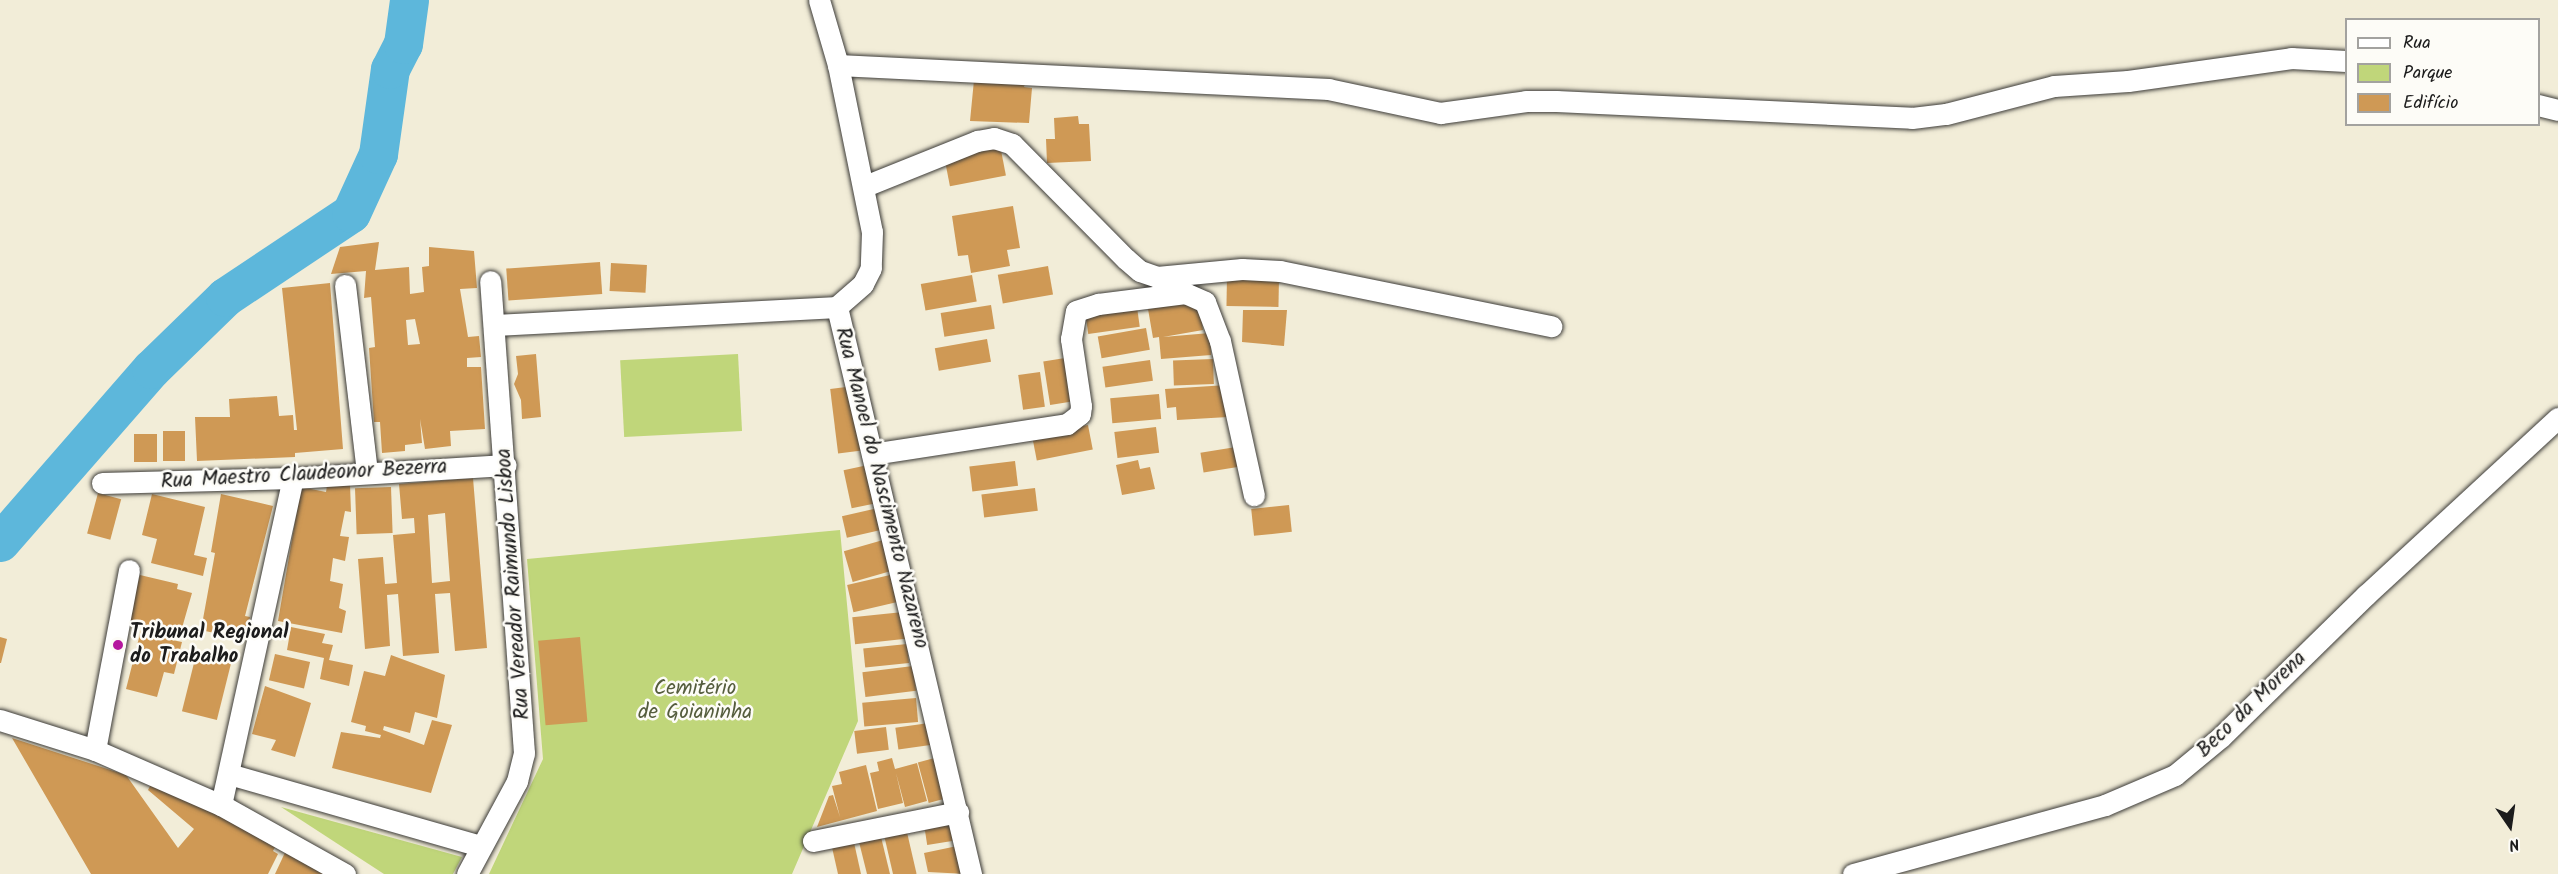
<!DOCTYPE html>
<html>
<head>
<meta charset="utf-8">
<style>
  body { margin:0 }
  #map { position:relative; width:2558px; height:874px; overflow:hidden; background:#f2edd8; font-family:Kalam,sans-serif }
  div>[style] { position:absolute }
  .green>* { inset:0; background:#c0d67a; transform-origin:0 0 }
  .river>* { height:39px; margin:-19.5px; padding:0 19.5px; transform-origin:19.5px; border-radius:19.5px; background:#5db7db }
  .building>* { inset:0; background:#cf9955; transform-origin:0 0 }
  .roads { filter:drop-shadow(0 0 2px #3c3b38) drop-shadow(0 0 2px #3c3b38) }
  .minor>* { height:21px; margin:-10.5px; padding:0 10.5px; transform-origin:10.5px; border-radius:10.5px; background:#fff }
  .dots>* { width:16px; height:16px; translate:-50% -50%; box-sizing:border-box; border:3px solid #fdfcf7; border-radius:50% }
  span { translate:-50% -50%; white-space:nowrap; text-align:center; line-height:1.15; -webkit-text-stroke:5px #fdfcf7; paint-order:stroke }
  .street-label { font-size:21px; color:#1c1c1c }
  .poi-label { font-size:21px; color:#1c1c1c; font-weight:700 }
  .left { translate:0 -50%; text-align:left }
  .park-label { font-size:21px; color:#555d3d }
  .legend { position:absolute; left:2345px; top:18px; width:195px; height:108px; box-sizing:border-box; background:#fdfcf7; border:2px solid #a3a29f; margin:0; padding:8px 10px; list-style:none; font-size:18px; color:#1c1c1c }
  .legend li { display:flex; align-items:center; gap:12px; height:30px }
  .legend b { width:30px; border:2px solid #a3a29f }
  .north { position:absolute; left:2480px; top:796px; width:60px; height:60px; -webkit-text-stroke:4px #fdfcf7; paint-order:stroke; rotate:167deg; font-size:16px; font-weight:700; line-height:24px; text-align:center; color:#1c1c1c }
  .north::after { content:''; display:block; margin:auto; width:21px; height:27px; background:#1c1c1c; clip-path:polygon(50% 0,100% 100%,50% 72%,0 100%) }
</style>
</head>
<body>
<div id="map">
  <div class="green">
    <i style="left:738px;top:354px;width:77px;height:118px;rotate:87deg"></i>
    <i style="clip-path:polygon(840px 530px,858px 721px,792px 874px,489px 874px,543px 759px,527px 559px)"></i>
    <i style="clip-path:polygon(281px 807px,462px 857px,453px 874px,384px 874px)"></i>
  </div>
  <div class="river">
    <i style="left:0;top:542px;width:230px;rotate:-48.9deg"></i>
    <i style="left:151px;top:369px;width:103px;rotate:-44.2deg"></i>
    <i style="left:225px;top:297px;width:151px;rotate:-33.7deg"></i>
    <i style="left:351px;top:213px;width:65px;rotate:-65.4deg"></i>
    <i style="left:378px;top:154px;width:86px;rotate:-82deg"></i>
    <i style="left:390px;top:69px;width:28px;rotate:-63deg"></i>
    <i style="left:403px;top:44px;width:44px;rotate:-82.2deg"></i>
  </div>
  <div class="building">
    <i style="clip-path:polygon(974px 80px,1025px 84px,1024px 87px,1032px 88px,1029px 123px,970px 121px)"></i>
    <i style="clip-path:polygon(1078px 116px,1079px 124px,1089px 124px,1091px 161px,1047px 163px,1046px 139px,1055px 139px,1054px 118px)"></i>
    <i style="left:1000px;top:145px;width:31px;height:57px;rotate:79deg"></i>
    <i style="clip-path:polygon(1013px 206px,1020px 248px,1007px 250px,1010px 266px,971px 273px,968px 255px,958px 256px,952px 216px)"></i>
    <i style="clip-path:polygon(evenodd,379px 242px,375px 270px,409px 267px,410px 294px,424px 292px,422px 267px,429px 266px,429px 247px,474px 251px,477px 288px,460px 289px,468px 337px,479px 336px,481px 357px,467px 358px,467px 367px,481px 367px,485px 429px,450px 431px,451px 446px,425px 449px,420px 419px,422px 443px,405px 445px,405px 451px,382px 453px,380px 422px,374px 422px,369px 348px,375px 347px,371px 297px,364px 298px,366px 271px,331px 274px,340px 247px,379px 242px,415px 319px,420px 344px,408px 345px,406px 320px,415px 319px)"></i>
    <i style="left:600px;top:262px;width:32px;height:94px;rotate:86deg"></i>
    <i style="left:611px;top:263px;width:36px;height:28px;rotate:3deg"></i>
    <i style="left:1048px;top:266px;width:29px;height:51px;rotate:80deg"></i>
    <i style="left:972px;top:275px;width:27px;height:52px;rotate:80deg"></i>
    <i style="left:1227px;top:276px;width:52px;height:30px;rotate:1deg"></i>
    <i style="clip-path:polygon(330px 283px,343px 449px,295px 453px,295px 457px,197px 461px,195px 417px,230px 417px,229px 399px,277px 396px,279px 416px,293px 415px,294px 430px,297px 430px,282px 288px)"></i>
    <i style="left:1136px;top:300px;width:27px;height:52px;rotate:82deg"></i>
    <i style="clip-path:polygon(1199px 301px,1203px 330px,1163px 337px,1210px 333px,1211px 355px,1161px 359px,1159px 337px,1153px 338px,1148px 309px)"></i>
    <i style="left:991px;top:305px;width:24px;height:51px;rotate:81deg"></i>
    <i style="clip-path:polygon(1243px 310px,1287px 310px,1284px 346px,1242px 342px)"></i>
    <i style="left:1146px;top:328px;width:22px;height:49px;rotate:80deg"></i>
    <i style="left:987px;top:339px;width:23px;height:53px;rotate:80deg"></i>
    <i style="clip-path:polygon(536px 354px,541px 417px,522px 419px,521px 400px,514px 384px,518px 374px,516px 356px)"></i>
    <i style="left:1065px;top:358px;width:44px;height:22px;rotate:81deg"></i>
    <i style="left:1213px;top:359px;width:25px;height:40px;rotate:88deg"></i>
    <i style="left:1150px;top:360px;width:21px;height:48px;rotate:82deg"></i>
    <i style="left:1040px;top:372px;width:35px;height:22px;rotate:82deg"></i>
    <i style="clip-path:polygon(1227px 385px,1228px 417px,1177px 420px,1176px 407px,1167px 408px,1165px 389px)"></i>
    <i style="left:854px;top:386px;width:65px;height:24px;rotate:83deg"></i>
    <i style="left:1159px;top:394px;width:25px;height:49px;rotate:85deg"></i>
    <i style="left:1088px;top:425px;width:25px;height:57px;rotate:79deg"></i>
    <i style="left:1156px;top:427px;width:26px;height:42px;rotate:83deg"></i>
    <i style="left:163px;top:431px;width:22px;height:30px"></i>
    <i style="left:134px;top:434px;width:23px;height:28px"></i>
    <i style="left:1236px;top:447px;width:20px;height:36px;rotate:81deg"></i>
    <i style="clip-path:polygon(1138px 460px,1140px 469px,1150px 467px,1155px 489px,1122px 495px,1116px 465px)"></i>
    <i style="left:1015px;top:461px;width:25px;height:46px;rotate:83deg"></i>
    <i style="left:868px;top:465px;width:39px;height:25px;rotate:78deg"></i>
    <i style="clip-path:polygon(evenodd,473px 478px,487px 648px,455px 651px,450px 593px,435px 594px,439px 653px,403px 656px,398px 594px,387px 595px,390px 646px,365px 649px,358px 559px,383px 557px,385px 584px,397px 583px,393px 535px,415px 533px,414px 518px,402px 519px,399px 484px,473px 478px,445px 513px,450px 581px,432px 583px,428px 515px,445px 513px)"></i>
    <i style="clip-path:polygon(350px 484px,351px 512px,345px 511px,340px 536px,349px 537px,345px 561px,333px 558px,330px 581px,343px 584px,339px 608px,346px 611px,342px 633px,278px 621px,301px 487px,326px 492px,327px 486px)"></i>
    <i style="left:391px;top:487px;width:46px;height:36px;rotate:88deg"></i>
    <i style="left:1035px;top:488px;width:23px;height:54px;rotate:83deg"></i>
    <i style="left:98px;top:493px;width:24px;height:42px;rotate:15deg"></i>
    <i style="clip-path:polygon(152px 494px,205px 507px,194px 555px,207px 558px,203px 576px,151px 563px,157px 539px,142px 535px)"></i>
    <i style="clip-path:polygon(221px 494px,273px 506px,245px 616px,250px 617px,245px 640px,201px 630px,215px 553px,211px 552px)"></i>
    <i style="left:1289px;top:505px;width:27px;height:38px;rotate:84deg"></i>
    <i style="left:878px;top:508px;width:22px;height:37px;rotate:77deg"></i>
    <i style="left:890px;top:538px;width:32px;height:48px;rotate:74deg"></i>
    <i style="clip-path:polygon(140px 575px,178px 584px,177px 589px,192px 593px,182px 628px,170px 625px,167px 639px,182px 642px,174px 674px,164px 672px,157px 697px,126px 689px,142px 626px,127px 622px)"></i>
    <i style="left:890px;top:575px;width:28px;height:44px;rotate:77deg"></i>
    <i style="left:903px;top:612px;width:27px;height:51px;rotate:84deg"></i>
    <i style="clip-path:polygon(291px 627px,325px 634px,322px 643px,333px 645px,329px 660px,353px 665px,349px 686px,320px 679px,324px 658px,287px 650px)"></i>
    <i style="clip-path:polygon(0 637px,7px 639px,1px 663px,0 663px)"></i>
    <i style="left:580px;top:637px;width:85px;height:42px;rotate:85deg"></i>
    <i style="left:907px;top:644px;width:19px;height:44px;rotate:84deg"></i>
    <i style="left:275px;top:654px;width:36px;height:27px;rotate:13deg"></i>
    <i style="left:196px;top:655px;width:36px;height:58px;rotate:14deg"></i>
    <i style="clip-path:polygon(391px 655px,445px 675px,437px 718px,415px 712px,410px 733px,384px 726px,383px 730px,424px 745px,432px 720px,452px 725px,431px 793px,332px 768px,341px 732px,380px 738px,381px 735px,365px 731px,366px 726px,351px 722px,364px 671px,385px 676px)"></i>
    <i style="left:913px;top:666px;width:25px;height:51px;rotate:83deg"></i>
    <i style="clip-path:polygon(265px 686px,311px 703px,295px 757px,271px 750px,276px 740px,252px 734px)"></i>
    <i style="left:916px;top:698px;width:24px;height:54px;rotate:85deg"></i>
    <i style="left:929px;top:723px;width:22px;height:34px;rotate:82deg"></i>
    <i style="left:886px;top:727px;width:23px;height:32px;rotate:83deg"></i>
    <i style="clip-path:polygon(12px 738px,126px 775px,178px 848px,194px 829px,148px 790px,151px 784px,278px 841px,273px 851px,278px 854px,268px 874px,91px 874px)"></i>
    <i style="left:942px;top:756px;width:42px;height:25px;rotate:75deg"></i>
    <i style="clip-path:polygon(892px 758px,895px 769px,917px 763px,927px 801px,905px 807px,896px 773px,903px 803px,878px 809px,870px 773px,879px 771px,877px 762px)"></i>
    <i style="clip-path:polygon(866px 765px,877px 811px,817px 827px,829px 796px,833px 795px,840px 817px,832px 786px,842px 784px,839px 772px)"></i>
    <i style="left:957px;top:822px;width:18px;height:33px;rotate:81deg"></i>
    <i style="left:906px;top:828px;width:47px;height:23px;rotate:77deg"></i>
    <i style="clip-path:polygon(881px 837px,890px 874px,867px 874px,859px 842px)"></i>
    <i style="clip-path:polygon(853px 838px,861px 874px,838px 874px,831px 843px)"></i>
    <i style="clip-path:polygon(289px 844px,333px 874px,275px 874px)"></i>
    <i style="clip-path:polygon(962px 845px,967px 874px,928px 872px,924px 853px)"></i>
  </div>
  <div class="roads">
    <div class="minor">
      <i style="left:819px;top:0;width:68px;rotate:73.7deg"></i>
      <i style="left:838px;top:65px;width:170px;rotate:78.5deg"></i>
      <i style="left:872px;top:232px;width:36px;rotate:92deg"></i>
      <i style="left:871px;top:268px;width:18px;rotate:117deg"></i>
      <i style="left:863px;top:284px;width:35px;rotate:139deg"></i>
      <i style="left:838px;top:65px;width:491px;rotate:2.8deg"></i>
      <i style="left:1328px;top:89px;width:115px;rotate:12.1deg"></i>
      <i style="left:1440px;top:113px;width:87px;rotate:-7.9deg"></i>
      <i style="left:1526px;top:101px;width:30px"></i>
      <i style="left:1556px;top:101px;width:356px;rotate:2.7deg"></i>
      <i style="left:1912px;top:118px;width:34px;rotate:-7deg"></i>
      <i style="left:1946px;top:114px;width:112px;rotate:-14.5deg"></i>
      <i style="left:2054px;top:86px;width:74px;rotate:-3.9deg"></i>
      <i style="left:2128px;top:81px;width:165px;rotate:-8deg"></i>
      <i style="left:2291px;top:58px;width:55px;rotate:3.1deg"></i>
      <i style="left:2538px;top:105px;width:21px;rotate:14deg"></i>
      <i style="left:865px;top:186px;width:121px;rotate:-21.9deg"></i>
      <i style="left:977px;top:141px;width:17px;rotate:-10deg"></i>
      <i style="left:994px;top:138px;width:19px;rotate:18deg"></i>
      <i style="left:1012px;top:144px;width:162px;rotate:45.3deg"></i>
      <i style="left:1126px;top:259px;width:18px;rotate:41deg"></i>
      <i style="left:1140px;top:271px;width:18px;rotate:19deg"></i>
      <i style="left:1157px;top:277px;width:85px;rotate:-5.4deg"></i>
      <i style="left:1242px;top:269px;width:38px;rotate:3deg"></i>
      <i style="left:1280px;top:271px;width:277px;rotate:11.5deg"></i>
      <i style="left:345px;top:285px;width:188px;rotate:83.3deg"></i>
      <i style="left:837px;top:307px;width:583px;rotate:76.7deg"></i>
      <i style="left:496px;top:325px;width:341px;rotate:-3deg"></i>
      <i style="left:872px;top:454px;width:197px;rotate:-8.7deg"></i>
      <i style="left:1067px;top:424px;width:16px;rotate:-38deg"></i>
      <i style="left:1080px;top:414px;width:8px;rotate:-83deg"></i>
      <i style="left:1081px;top:406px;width:68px;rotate:-98.5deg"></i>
      <i style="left:1071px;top:339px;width:28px;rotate:-80deg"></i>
      <i style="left:1076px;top:311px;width:23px;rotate:-18deg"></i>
      <i style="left:1098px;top:304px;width:88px;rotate:-7.2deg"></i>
      <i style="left:1185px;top:293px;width:22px;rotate:24deg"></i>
      <i style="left:1205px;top:302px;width:42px;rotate:69deg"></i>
      <i style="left:1220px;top:341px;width:158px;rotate:77.6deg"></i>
      <i style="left:102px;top:483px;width:191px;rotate:-1.5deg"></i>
      <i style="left:293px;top:478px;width:213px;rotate:-3.5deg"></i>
      <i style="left:0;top:720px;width:100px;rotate:17.5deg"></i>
      <i style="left:95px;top:750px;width:137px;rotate:23.6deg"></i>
      <i style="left:221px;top:805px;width:142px;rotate:29.1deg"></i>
      <i style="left:95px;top:750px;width:183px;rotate:-79.3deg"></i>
      <i style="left:229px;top:774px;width:261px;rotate:16deg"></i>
      <i style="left:221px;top:805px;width:335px;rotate:-77.6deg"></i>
      <i style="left:813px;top:841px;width:148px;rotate:-11.3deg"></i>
      <i style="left:467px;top:874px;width:106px;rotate:-61.7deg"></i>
      <i style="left:517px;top:781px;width:29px;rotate:-76deg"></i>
      <i style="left:524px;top:753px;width:473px;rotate:-94.1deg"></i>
      <i style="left:1853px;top:874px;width:261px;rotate:-15.3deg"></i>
      <i style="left:2105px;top:805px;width:76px;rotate:-23.2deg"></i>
      <i style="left:2175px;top:775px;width:60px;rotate:-39.6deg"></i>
      <i style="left:2221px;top:737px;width:203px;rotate:-44.4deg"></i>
      <i style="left:2366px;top:595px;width:261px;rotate:-42.7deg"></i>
    </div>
  </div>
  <div class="dots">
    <i style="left:118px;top:645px;background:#b5179e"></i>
  </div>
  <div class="street-label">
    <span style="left:304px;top:475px;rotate:-3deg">Rua Maestro Claudeonor Bezerra</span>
    <span style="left:881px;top:488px;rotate:76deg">Rua Manoel do Nascimento Nazareno</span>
    <span style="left:514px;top:584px;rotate:-94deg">Rua Vereador Raimundo Lisboa</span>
    <span style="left:2252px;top:705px;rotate:-44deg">Beco da Morena</span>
  </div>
  <div class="poi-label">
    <span class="left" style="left:130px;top:645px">Tribunal Regional<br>do Trabalho</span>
  </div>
  <div class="park-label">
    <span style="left:695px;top:701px">Cemitério<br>de Goianinha</span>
  </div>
  <ul class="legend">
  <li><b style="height:8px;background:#fff"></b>Rua</li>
  <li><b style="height:16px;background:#c0d67a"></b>Parque</li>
  <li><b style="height:16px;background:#cf9955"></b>Edifício</li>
  </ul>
  <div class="north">N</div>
</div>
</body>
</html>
